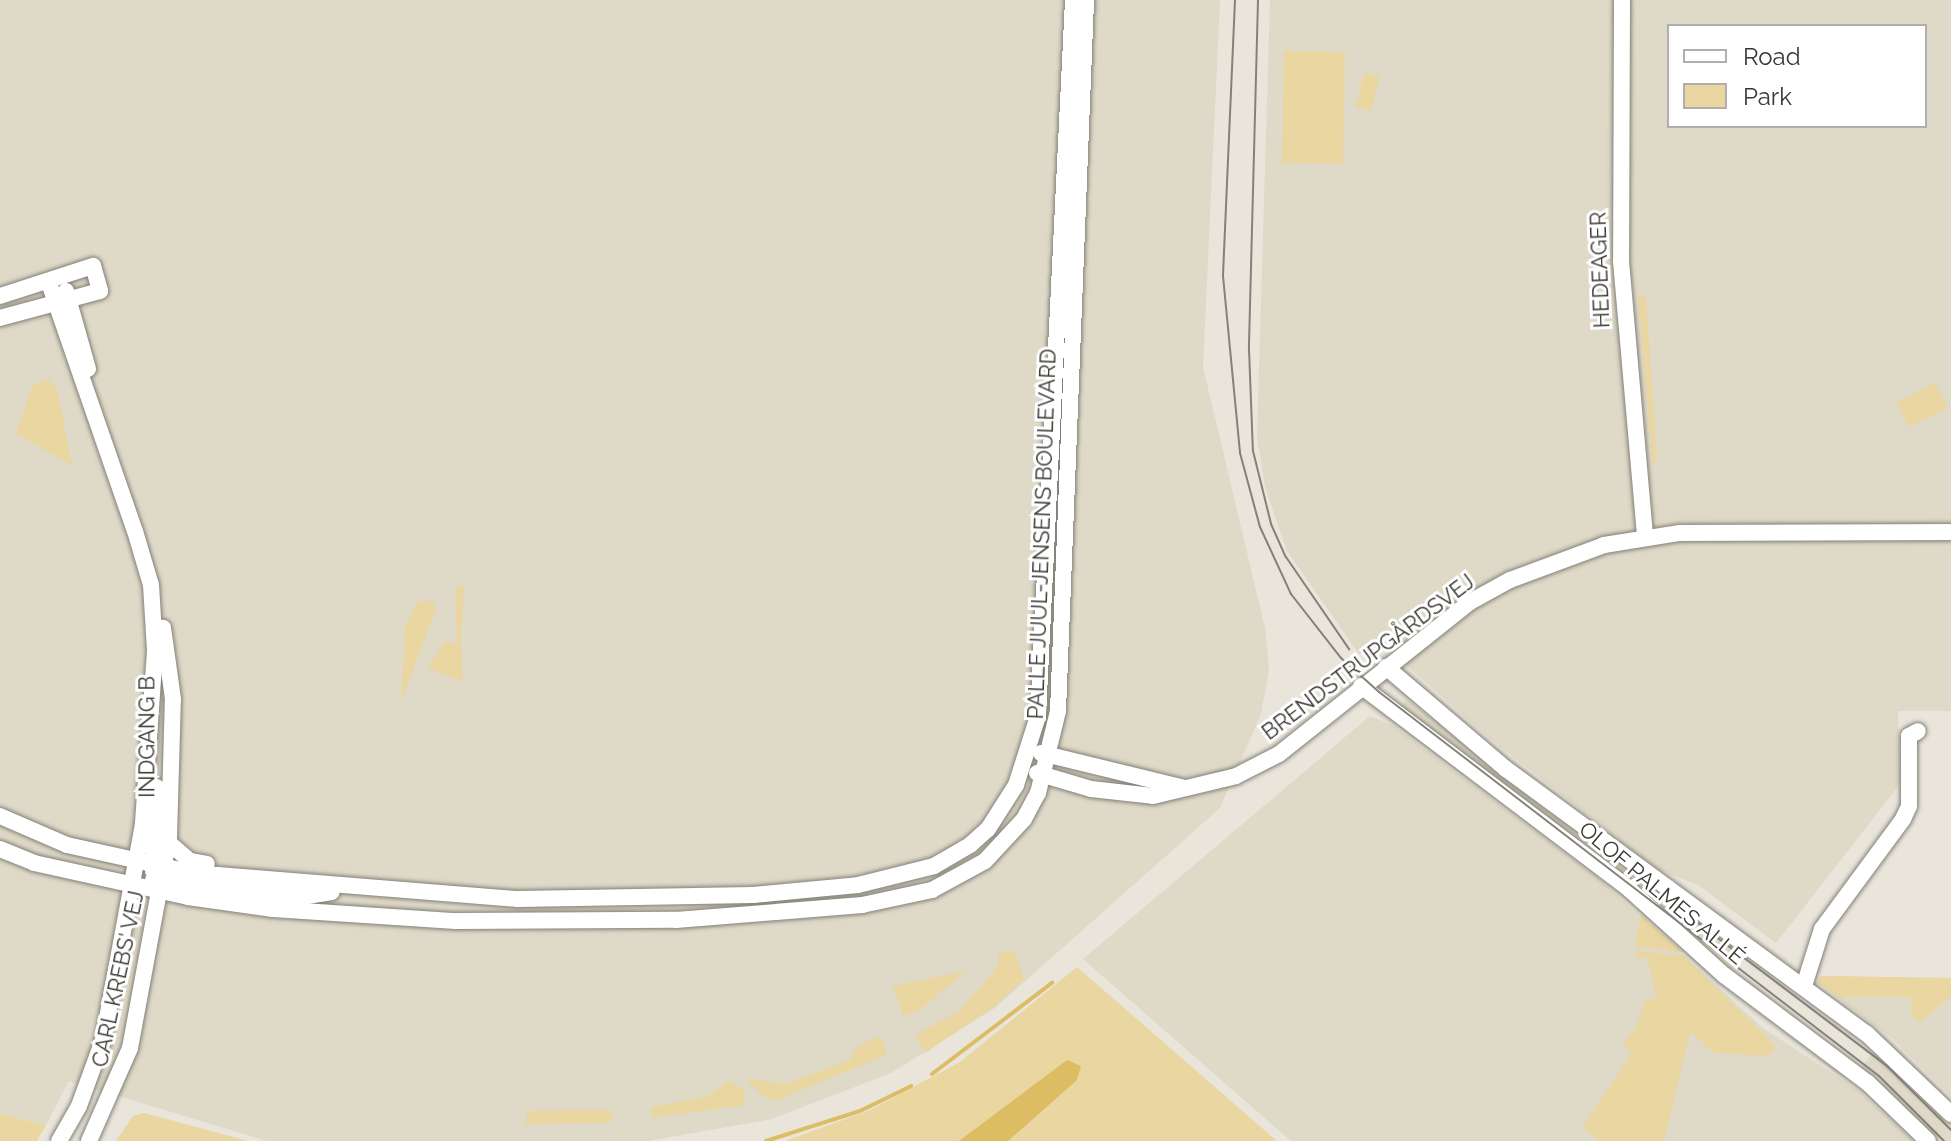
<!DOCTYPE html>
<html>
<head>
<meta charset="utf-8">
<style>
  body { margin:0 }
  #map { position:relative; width:1951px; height:1141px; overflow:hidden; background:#e9e5db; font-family:Raleway,sans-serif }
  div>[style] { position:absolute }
  .built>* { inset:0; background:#dfd9c8 }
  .green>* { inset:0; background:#ead6a1; transform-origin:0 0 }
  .water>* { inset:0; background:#ddbd64 }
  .stream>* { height:4px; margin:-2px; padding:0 2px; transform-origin:2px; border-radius:2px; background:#ddbd64 }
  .roads { filter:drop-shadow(0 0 2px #838077) drop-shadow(0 0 2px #838077) }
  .minor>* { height:16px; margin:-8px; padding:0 8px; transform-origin:8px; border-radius:8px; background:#fff }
  .tram>* { height:2px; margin:-1px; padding:0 1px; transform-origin:1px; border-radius:1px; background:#83817a }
  span { translate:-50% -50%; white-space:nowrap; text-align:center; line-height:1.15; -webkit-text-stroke:6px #fff; paint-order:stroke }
  .street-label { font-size:22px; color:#393834 }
  .legend { position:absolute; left:1667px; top:24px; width:260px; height:104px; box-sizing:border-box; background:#fff; border:2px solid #b0afae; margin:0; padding:10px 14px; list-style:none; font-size:24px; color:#393834 }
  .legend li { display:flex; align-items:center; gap:16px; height:40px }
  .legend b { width:40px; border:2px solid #b0afae }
</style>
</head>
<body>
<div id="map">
  <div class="built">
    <i style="clip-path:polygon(0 0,1220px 0,1203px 367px,1265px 628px,1269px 669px,1261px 714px,1220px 808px,995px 1008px,891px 1073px,772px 1119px,648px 1141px,267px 1141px,69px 1081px,46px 1125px,0 1114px)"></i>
    <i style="clip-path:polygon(evenodd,1270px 0,1951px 0,1951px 711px,1898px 711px,1900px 784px,1776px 943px,1698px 885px,1657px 869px,1489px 738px,1380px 642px,1359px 654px,1287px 551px,1265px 487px,1257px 437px,1270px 0,1669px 26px,1925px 26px,1925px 126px,1669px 126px,1669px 26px)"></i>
    <i style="clip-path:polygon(1407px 700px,1649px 882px,1748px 949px,1728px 975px,1396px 710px)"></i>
    <i style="clip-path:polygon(1370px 716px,1392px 725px,1598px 878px,1763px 1028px,1858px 1090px,1914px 1141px,1291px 1141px,1083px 959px)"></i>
    <i style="clip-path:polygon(1821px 976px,1951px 978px,1951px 1096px,1890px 1037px,1817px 982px)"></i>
    <i style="clip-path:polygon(1877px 1048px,1951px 1120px,1951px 1141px,1933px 1141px,1858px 1071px)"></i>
  </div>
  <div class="green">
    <i style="left:1284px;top:51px;width:61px;height:112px;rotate:1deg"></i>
    <i style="left:1364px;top:73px;width:16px;height:35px;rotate:14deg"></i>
    <i style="clip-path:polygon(1646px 295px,1657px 459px,1653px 466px,1638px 296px)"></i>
    <i style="clip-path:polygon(47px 378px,57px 389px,72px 465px,16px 434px,32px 387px)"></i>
    <i style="left:1935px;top:383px;width:28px;height:43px;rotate:63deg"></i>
    <i style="clip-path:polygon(464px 583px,461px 643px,463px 682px,428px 668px,444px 642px,457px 643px,455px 589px)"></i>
    <i style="clip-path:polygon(424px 600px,434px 603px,436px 609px,401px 702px,405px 628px,416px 603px)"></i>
    <i style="clip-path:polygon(1641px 915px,1683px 952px,1635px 947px)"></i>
    <i style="clip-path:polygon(1014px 950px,1024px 979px,995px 1006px,925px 1053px,915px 1035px,959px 1011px,997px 968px,999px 953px)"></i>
    <i style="clip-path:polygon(1637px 951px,1684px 956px,1776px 1046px,1768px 1056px,1714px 1053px,1690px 1032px,1664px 1141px,1599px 1141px,1583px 1127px,1632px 1053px,1622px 1045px,1637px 1026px,1645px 999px,1657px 999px,1647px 957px,1635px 959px)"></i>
    <i style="clip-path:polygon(1077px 967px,1277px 1141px,785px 1141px,868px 1111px,960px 1062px)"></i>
    <i style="clip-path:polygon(966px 971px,921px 1009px,903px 1016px,893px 986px)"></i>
    <i style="clip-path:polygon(1821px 976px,1951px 978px,1951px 996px,1919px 1023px,1912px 1016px,1911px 997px,1838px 997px,1817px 982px)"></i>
    <i style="clip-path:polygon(874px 1038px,883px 1038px,887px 1055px,775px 1101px,761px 1095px,746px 1078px,786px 1084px,851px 1059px,854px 1049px)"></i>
    <i style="clip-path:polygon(729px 1080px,744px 1090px,745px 1105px,651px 1118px,652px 1107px,708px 1096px)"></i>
    <i style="clip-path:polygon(604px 1110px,615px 1112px,610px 1123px,525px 1124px,528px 1111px)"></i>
    <i style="clip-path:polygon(144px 1113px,248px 1141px,116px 1141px,133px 1116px)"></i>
    <i style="clip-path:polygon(0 1114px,46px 1125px,37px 1141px,0 1141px)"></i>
  </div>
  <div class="water">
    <i style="clip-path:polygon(1067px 1060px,1081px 1066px,1077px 1080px,1008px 1141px,959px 1141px)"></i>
  </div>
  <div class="stream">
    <i style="left:932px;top:1074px;width:151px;rotate:-37.2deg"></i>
    <i style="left:766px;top:1141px;width:99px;rotate:-17.7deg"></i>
    <i style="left:860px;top:1111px;width:57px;rotate:-26.1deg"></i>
  </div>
  <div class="roads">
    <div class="minor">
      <i style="left:1622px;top:0;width:261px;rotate:90.2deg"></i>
      <i style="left:1621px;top:261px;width:276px;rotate:85deg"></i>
      <i style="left:49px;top:283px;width:262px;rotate:70.9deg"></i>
      <i style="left:135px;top:531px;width:56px;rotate:73.5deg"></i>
      <i style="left:151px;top:585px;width:66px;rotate:86.5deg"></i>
      <i style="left:155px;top:651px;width:173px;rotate:94deg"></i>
      <i style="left:143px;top:824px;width:220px;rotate:100.5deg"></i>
      <i style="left:103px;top:1040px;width:70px;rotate:110deg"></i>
      <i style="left:79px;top:1106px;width:40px;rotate:119.7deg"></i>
      <i style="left:66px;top:291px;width:81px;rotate:74.2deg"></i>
      <i style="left:0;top:296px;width:98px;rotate:-17.9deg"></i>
      <i style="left:93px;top:266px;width:26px;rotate:74deg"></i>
      <i style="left:100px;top:291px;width:104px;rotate:164.9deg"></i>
      <i style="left:1386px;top:667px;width:157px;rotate:40.4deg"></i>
      <i style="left:1506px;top:769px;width:448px;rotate:36.3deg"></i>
      <i style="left:1867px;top:1034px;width:116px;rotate:43.6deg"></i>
      <i style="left:1361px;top:686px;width:336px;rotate:37.1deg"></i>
      <i style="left:1629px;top:889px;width:128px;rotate:42.2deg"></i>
      <i style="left:1724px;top:975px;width:180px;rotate:36.9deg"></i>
      <i style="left:1868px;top:1083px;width:83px;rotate:44deg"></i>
      <i style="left:1041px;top:753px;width:148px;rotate:13.7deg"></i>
      <i style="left:1037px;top:773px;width:56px;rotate:16.5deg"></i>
      <i style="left:1091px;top:789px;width:62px;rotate:6.4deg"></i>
      <i style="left:1153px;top:796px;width:85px;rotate:-13.5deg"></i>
      <i style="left:1236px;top:776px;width:48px;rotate:-27.1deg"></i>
      <i style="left:1279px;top:754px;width:244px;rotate:-38.5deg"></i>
      <i style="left:1470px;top:602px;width:46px;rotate:-28.8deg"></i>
      <i style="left:1510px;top:580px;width:100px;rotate:-20.4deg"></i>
      <i style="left:1604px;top:545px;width:77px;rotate:-9deg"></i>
      <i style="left:1680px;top:533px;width:271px;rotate:-0.2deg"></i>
      <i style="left:0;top:816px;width:73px;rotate:23.4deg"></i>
      <i style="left:67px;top:845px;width:129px;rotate:12.5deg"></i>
      <i style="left:193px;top:873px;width:326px;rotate:4.6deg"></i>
      <i style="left:518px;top:899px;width:235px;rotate:-1deg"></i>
      <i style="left:753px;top:895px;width:105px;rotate:-5.4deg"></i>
      <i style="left:858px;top:885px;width:78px;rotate:-14deg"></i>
      <i style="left:934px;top:866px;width:42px;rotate:-30.3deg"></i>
      <i style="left:970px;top:845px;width:24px;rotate:-42deg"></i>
      <i style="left:988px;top:829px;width:52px;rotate:-57.5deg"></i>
      <i style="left:1016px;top:785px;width:72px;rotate:-72.3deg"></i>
      <i style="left:1038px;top:716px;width:717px;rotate:-87.2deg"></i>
      <i style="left:168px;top:842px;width:29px;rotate:41deg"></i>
      <i style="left:190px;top:861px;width:17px;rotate:10deg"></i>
      <i style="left:0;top:849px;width:37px;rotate:22deg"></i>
      <i style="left:34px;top:863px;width:158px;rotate:12.4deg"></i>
      <i style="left:188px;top:897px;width:86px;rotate:8deg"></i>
      <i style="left:273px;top:909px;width:183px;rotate:3.8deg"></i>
      <i style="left:456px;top:921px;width:220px;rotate:-0.3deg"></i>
      <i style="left:676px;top:920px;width:187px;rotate:-4.6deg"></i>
      <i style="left:862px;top:905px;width:72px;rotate:-12.1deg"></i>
      <i style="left:932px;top:890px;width:60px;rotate:-28.7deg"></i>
      <i style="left:985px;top:861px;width:57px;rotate:-47.1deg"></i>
      <i style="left:1024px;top:819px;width:30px;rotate:-62deg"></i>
      <i style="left:1038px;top:793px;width:84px;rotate:-76.3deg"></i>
      <i style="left:1058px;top:711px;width:712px;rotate:-87.74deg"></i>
      <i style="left:153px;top:871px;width:84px;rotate:-87.3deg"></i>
      <i style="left:153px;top:880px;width:149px;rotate:6.6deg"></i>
      <i style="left:301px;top:897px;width:31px;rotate:-9deg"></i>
      <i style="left:1804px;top:986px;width:60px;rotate:-72.5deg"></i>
      <i style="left:1822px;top:929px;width:137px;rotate:-53.6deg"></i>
      <i style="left:1903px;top:819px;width:14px;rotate:-65deg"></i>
      <i style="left:1909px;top:806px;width:70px;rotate:-90deg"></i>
      <i style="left:1909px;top:736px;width:10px;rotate:-29deg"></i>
      <i style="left:89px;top:1141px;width:102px;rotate:-66.2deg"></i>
      <i style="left:130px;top:1048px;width:214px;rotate:-79.5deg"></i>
      <i style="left:169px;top:838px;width:139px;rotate:-88.4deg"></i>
      <i style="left:173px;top:699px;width:72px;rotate:-98deg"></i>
    </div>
  </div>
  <div class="tram">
    <i style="left:1235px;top:0;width:276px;rotate:92.5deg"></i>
    <i style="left:1223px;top:276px;width:178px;rotate:84.5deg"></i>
    <i style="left:1240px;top:453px;width:77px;rotate:74.9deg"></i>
    <i style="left:1260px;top:527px;width:74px;rotate:65.2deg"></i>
    <i style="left:1291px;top:594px;width:81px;rotate:52deg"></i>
    <i style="left:1341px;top:658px;width:51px;rotate:41.8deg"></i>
    <i style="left:1379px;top:692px;width:630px;rotate:37.52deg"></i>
    <i style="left:1879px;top:1076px;width:92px;rotate:45deg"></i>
    <i style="left:1258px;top:0;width:349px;rotate:91.5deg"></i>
    <i style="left:1249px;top:349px;width:102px;rotate:87.8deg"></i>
    <i style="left:1253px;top:451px;width:75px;rotate:76.1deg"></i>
    <i style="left:1271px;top:524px;width:36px;rotate:66deg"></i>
    <i style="left:1286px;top:557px;width:112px;rotate:55.6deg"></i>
    <i style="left:1698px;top:923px;width:236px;rotate:37.1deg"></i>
    <i style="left:1886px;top:1065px;width:92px;rotate:45deg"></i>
  </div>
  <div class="street-label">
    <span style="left:1600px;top:270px;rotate:-92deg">HEDEAGER</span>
    <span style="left:1042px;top:534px;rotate:-88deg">PALLE JUUL-JENSENS BOULEVARD</span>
    <span style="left:1368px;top:657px;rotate:-37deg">BRENDSTRUPGÅRDSVEJ</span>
    <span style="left:147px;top:737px;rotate:-90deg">INDGANG B</span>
    <span style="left:1662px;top:893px;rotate:40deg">OLOF PALMES ALLÉ</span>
    <span style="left:118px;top:979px;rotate:-78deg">CARL KREBS' VEJ</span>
  </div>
  <ul class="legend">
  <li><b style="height:10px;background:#fff"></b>Road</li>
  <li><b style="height:22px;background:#ead6a1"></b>Park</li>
  </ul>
</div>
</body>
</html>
